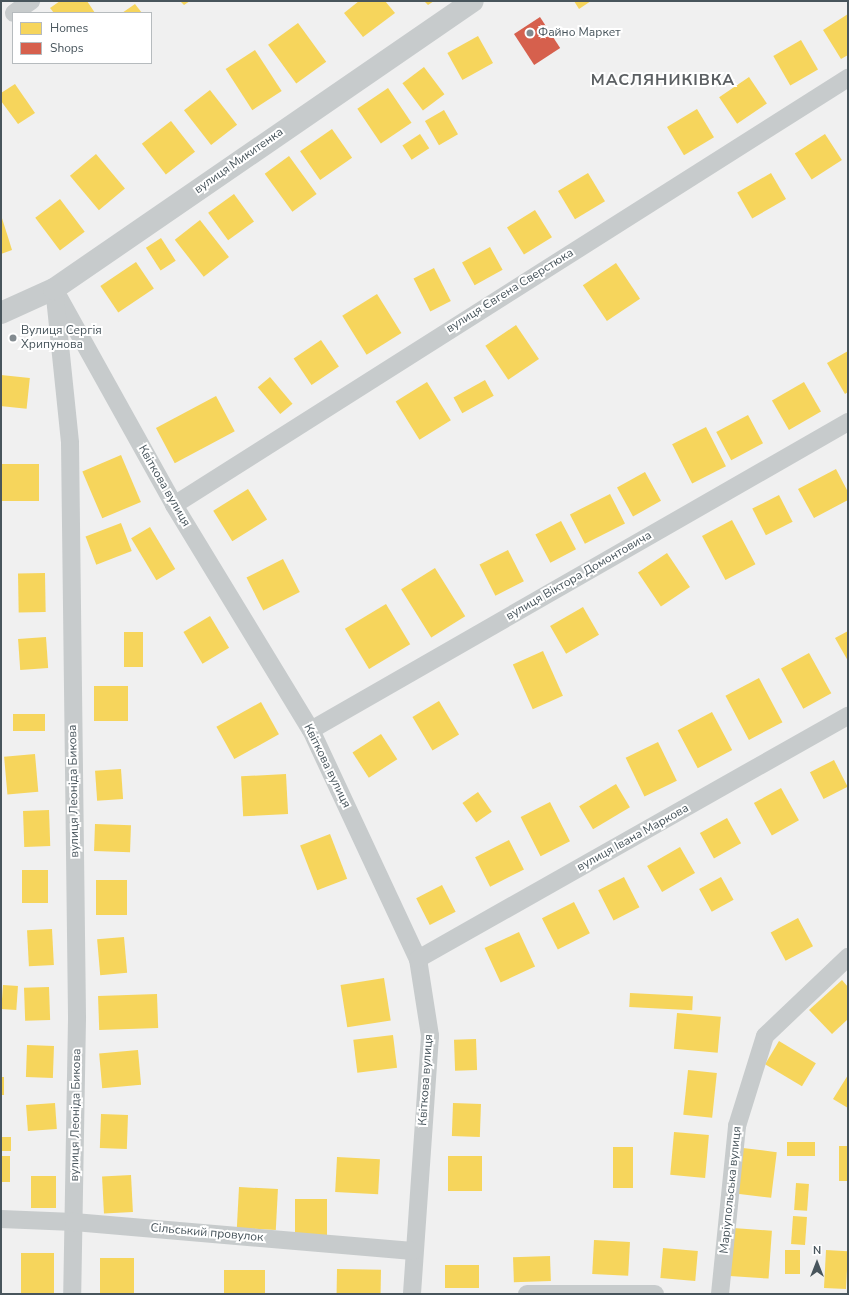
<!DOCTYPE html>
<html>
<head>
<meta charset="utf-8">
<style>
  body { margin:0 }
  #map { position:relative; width:849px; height:1295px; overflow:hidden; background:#f0f0f0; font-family:"Nunito Sans",sans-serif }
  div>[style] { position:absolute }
  .homes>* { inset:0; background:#f6d55c; transform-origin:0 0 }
  .shops>* { inset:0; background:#d6604d; transform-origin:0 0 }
  .minor>* { height:18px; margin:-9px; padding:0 9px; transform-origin:9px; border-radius:9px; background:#c7cbcc }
  .tertiary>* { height:22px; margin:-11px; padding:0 11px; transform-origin:11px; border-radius:11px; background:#c7cbcc }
  .dots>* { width:11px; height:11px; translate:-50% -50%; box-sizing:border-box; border:2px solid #fff; border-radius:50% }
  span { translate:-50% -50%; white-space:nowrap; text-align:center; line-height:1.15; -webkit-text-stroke:4px #fff; paint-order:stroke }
  .poi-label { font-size:12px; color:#48555c }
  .left { translate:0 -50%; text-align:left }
  .street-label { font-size:12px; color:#48555c }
  .district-label { font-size:16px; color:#5c6063; font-weight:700; letter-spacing:1px }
  .frame { position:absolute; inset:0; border:2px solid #48555c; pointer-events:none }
  .legend { position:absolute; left:12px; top:12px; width:140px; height:52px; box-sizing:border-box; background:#fff; border:1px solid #b6bbbe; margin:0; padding:5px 7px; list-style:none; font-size:12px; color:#48555c }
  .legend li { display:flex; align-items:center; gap:8px; height:20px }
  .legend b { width:20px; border:1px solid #b6bbbe }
  .north { position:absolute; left:797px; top:1243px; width:40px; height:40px; -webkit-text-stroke:3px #fff; paint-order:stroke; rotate:0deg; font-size:11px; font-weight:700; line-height:16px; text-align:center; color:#48555c }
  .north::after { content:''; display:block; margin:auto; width:14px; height:18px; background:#48555c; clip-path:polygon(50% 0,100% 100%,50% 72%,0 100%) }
</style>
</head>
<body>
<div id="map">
  <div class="homes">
    <i style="clip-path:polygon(60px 1px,87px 1px,95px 13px,54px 13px,50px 8px)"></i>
    <i style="clip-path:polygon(180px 1px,190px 1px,184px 5px)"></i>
    <i style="clip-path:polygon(359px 1px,385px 1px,395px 13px,363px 37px,344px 13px)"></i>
    <i style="clip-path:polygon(424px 1px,434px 1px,428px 5px)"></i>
    <i style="clip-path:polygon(574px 1px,591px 1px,579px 9px)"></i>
    <i style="clip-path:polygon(135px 4px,142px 13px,122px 13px)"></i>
    <i style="clip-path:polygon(848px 14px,848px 55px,841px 59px,823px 30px)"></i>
    <i style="left:298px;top:23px;width:48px;height:37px;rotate:54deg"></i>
    <i style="left:478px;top:36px;width:31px;height:35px;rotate:61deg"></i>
    <i style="left:801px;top:40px;width:34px;height:32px;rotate:60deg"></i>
    <i style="left:255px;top:50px;width:49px;height:35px;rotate:57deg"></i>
    <i style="left:424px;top:67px;width:34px;height:27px;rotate:53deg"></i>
    <i style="left:749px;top:77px;width:32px;height:36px;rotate:56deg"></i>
    <i style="clip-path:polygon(15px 84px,35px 113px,18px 124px,1px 101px,1px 93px)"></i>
    <i style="left:388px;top:88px;width:42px;height:37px;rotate:56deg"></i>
    <i style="left:210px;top:90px;width:44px;height:33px;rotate:52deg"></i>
    <i style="left:697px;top:109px;width:33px;height:35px;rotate:59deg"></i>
    <i style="left:444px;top:110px;width:28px;height:22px;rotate:60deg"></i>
    <i style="left:171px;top:121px;width:39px;height:37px;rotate:52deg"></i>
    <i style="left:332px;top:129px;width:35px;height:39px;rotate:55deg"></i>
    <i style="left:420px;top:134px;width:17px;height:21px;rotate:57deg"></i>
    <i style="left:825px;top:134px;width:31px;height:36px;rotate:57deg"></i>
    <i style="left:96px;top:154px;width:45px;height:34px;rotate:50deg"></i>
    <i style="left:289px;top:156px;width:47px;height:30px;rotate:54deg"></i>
    <i style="left:588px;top:173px;width:33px;height:35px;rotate:59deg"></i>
    <i style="left:771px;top:173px;width:30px;height:39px;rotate:60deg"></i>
    <i style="left:234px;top:194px;width:34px;height:32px;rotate:54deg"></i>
    <i style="left:60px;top:199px;width:41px;height:31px;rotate:53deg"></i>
    <i style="left:535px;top:210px;width:32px;height:33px;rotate:58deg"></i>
    <i style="clip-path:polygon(1px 215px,12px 250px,1px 254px)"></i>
    <i style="left:200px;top:220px;width:47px;height:32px;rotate:52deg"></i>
    <i style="left:161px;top:238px;width:27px;height:18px;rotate:57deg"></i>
    <i style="left:490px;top:247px;width:26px;height:32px;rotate:61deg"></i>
    <i style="left:136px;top:262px;width:32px;height:43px;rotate:56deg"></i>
    <i style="left:616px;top:263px;width:43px;height:40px;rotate:56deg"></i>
    <i style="left:434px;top:268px;width:37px;height:23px;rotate:63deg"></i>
    <i style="left:377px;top:294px;width:46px;height:41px;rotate:58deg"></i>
    <i style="left:516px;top:325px;width:41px;height:37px;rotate:56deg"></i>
    <i style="left:321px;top:340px;width:32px;height:33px;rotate:56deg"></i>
    <i style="clip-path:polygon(848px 351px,848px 392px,845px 394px,827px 363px)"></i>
    <i style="left:1px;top:375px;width:29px;height:31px;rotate:6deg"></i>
    <i style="left:270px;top:377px;width:35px;height:16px;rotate:50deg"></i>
    <i style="left:485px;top:380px;width:18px;height:36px;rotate:61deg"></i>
    <i style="left:427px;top:382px;width:45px;height:37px;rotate:58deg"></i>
    <i style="left:804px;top:382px;width:34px;height:37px;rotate:60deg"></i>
    <i style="left:216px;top:396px;width:40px;height:68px;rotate:62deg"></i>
    <i style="left:748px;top:415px;width:32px;height:36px;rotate:62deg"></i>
    <i style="left:706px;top:427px;width:44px;height:38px;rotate:63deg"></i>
    <i style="left:121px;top:455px;width:51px;height:42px;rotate:67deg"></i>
    <i style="left:39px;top:464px;width:37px;height:38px;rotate:90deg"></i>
    <i style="clip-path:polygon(836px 469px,848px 492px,848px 500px,814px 518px,798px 489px)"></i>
    <i style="left:645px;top:472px;width:33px;height:32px;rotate:61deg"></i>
    <i style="left:248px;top:489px;width:36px;height:41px;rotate:58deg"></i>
    <i style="left:610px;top:494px;width:33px;height:45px;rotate:63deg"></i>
    <i style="left:779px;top:495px;width:30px;height:30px;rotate:63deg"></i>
    <i style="left:732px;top:520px;width:50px;height:34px;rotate:62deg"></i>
    <i style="left:561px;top:521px;width:32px;height:29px;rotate:62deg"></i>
    <i style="left:121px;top:523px;width:30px;height:38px;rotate:69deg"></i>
    <i style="left:150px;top:527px;width:49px;height:22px;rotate:59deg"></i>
    <i style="left:508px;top:550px;width:35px;height:32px;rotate:63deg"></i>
    <i style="left:667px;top:553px;width:41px;height:35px;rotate:56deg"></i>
    <i style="left:283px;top:559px;width:37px;height:41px;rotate:63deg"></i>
    <i style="left:435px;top:568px;width:57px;height:40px;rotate:58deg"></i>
    <i style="left:45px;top:573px;width:39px;height:27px;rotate:89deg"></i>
    <i style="left:386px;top:604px;width:47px;height:48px;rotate:59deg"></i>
    <i style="left:583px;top:607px;width:32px;height:38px;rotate:60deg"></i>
    <i style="left:210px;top:616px;width:37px;height:31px;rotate:59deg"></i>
    <i style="clip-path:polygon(848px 631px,848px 661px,835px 638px)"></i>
    <i style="left:143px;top:632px;width:35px;height:19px;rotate:90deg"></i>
    <i style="left:46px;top:637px;width:31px;height:28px;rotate:86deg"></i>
    <i style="left:543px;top:651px;width:49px;height:33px;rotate:66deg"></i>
    <i style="left:809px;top:653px;width:46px;height:32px;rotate:61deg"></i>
    <i style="left:759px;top:678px;width:50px;height:38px;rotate:62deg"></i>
    <i style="left:94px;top:686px;width:34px;height:35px"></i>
    <i style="left:439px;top:701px;width:39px;height:31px;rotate:59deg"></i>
    <i style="left:261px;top:702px;width:37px;height:51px;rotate:61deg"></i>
    <i style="left:712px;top:712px;width:43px;height:39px;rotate:62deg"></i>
    <i style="left:13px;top:714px;width:32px;height:17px"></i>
    <i style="left:381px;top:734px;width:30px;height:34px;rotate:57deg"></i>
    <i style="left:658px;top:742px;width:43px;height:36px;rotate:64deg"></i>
    <i style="left:35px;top:754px;width:38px;height:31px;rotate:85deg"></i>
    <i style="left:834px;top:760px;width:30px;height:27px;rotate:63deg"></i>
    <i style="left:121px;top:769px;width:30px;height:26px;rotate:86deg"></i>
    <i style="left:286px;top:774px;width:40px;height:45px;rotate:87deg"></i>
    <i style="left:616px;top:784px;width:27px;height:43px;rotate:59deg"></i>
    <i style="left:781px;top:788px;width:37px;height:31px;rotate:61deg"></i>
    <i style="left:478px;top:792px;width:24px;height:19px;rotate:55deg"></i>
    <i style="left:550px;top:802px;width:44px;height:33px;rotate:63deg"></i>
    <i style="left:49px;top:810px;width:36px;height:26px;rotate:88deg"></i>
    <i style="left:727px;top:818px;width:29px;height:31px;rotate:61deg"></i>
    <i style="left:95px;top:824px;width:36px;height:27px;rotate:2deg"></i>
    <i style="left:330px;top:834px;width:48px;height:32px;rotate:69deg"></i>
    <i style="left:509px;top:840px;width:33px;height:38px;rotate:63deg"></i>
    <i style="left:680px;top:847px;width:30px;height:38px;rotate:60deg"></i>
    <i style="left:22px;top:870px;width:26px;height:33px"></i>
    <i style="left:624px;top:877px;width:34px;height:29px;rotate:63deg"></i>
    <i style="left:721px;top:877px;width:26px;height:25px;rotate:61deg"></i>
    <i style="left:96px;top:880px;width:31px;height:35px"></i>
    <i style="left:442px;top:885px;width:30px;height:29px;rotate:63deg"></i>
    <i style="left:574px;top:902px;width:35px;height:36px;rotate:63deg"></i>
    <i style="left:798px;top:918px;width:32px;height:31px;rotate:62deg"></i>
    <i style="left:52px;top:929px;width:36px;height:25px;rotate:87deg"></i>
    <i style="left:519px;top:932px;width:38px;height:38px;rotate:65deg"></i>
    <i style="left:124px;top:937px;width:36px;height:27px;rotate:85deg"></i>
    <i style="left:384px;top:978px;width:43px;height:44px;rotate:81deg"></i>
    <i style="clip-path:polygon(842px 980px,848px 987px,848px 1019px,832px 1034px,809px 1010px)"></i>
    <i style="left:3px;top:985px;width:15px;height:24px;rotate:4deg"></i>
    <i style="left:49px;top:987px;width:33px;height:25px;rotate:88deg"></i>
    <i style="left:630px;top:993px;width:63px;height:14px;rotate:3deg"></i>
    <i style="left:157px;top:994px;width:34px;height:59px;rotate:88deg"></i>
    <i style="left:677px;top:1013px;width:44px;height:36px;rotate:5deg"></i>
    <i style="left:393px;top:1035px;width:33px;height:40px;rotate:83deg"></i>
    <i style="left:476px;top:1039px;width:31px;height:22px;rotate:88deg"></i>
    <i style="left:779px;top:1041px;width:43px;height:27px;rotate:31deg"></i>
    <i style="left:27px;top:1045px;width:27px;height:32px;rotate:2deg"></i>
    <i style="left:138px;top:1050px;width:35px;height:39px;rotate:85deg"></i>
    <i style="left:688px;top:1070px;width:29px;height:45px;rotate:6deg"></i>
    <i style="clip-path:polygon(848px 1075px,848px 1108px,833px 1099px)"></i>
    <i style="left:1px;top:1077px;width:3px;height:18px"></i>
    <i style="left:55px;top:1103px;width:26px;height:29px;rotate:86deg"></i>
    <i style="left:453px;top:1103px;width:28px;height:33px;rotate:2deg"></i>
    <i style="left:101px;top:1114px;width:27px;height:34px;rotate:2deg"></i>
    <i style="left:674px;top:1132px;width:35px;height:43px;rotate:5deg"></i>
    <i style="left:1px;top:1137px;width:10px;height:14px"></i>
    <i style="left:787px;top:1142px;width:28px;height:14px"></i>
    <i style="left:839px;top:1146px;width:9px;height:35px"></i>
    <i style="left:613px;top:1147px;width:20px;height:41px"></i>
    <i style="left:743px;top:1148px;width:34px;height:46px;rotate:7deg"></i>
    <i style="left:10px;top:1156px;width:26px;height:9px;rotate:90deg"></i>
    <i style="left:448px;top:1156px;width:34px;height:35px"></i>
    <i style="left:337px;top:1157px;width:43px;height:35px;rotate:3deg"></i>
    <i style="left:131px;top:1175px;width:37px;height:29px;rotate:87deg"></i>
    <i style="left:31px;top:1176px;width:25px;height:32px"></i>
    <i style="left:796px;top:1183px;width:13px;height:27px;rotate:4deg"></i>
    <i style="left:239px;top:1187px;width:39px;height:41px;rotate:3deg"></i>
    <i style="left:295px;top:1199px;width:32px;height:39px"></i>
    <i style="left:793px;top:1216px;width:14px;height:28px;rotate:4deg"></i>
    <i style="left:733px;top:1228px;width:39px;height:48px;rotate:4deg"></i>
    <i style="left:594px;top:1240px;width:36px;height:34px;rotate:3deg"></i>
    <i style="left:663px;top:1248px;width:35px;height:30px;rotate:5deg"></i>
    <i style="left:785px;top:1250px;width:15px;height:24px"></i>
    <i style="left:826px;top:1250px;width:22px;height:38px;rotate:3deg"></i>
    <i style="left:21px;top:1253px;width:33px;height:41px"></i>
    <i style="left:550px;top:1256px;width:25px;height:37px;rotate:88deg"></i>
    <i style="left:100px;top:1258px;width:34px;height:36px"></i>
    <i style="left:445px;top:1265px;width:34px;height:23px"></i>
    <i style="left:337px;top:1269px;width:44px;height:25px;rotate:1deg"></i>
    <i style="left:224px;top:1270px;width:41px;height:24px"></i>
  </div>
  <div class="shops">
    <i style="left:540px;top:17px;width:37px;height:31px;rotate:57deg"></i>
  </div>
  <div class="minor">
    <i style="left:14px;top:13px;width:21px;rotate:-35deg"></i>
    <i style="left:54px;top:289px;width:247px;rotate:60.9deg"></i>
    <i style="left:174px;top:505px;width:263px;rotate:58.7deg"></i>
    <i style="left:311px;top:730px;width:253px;rotate:65deg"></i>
    <i style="left:418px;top:959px;width:78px;rotate:81.1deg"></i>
    <i style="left:430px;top:1036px;width:259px;rotate:94deg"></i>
    <i style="left:55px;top:297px;width:147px;rotate:84.1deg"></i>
    <i style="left:70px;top:443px;width:576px;rotate:89.3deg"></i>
    <i style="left:77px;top:1019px;width:275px;rotate:91deg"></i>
    <i style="left:174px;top:505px;width:798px;rotate:-32.36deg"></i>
    <i style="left:311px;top:730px;width:619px;rotate:-29.84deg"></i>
    <i style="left:418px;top:959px;width:494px;rotate:-29.5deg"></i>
    <i style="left:1px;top:1219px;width:73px;rotate:2.4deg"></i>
    <i style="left:74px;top:1222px;width:340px;rotate:4.9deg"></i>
    <i style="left:527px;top:1294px;width:128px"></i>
    <i style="left:720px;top:1294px;width:169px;rotate:-84.2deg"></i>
    <i style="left:737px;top:1126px;width:94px;rotate:-72.7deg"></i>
    <i style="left:765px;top:1036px;width:115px;rotate:-43.6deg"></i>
  </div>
  <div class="tertiary">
    <i style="left:1px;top:313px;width:58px;rotate:-24.4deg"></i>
    <i style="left:54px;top:289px;width:508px;rotate:-34.5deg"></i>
  </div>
  <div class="dots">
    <i style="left:530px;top:33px;background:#838b90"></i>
    <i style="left:13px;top:338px;background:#838b90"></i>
  </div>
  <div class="poi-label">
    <span class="left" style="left:538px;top:33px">Файно Маркет</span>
    <span class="left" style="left:21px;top:338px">Вулиця Сергія<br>Хрипунова</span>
  </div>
  <div class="street-label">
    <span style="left:239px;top:161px;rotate:-35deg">вулиця Микитенка</span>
    <span style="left:510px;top:291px;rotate:-32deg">вулиця Євгена Сверстюка</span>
    <span style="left:164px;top:486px;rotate:60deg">Квіткова вулиця</span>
    <span style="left:579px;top:576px;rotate:-30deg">вулиця Віктора Домонтовича</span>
    <span style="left:327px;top:766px;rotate:64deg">Квіткова вулиця</span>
    <span style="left:74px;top:791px;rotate:-91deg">вулиця Леоніда Бикова</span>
    <span style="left:633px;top:838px;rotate:-29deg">вулиця Івана Маркова</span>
    <span style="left:426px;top:1080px;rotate:-86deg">Квіткова вулиця</span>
    <span style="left:76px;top:1115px;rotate:-89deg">вулиця Леоніда Бикова</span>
    <span style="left:731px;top:1190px;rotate:-84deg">Маріупольська вулиця</span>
    <span style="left:207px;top:1233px;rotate:5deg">Сільський провулок</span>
  </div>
  <div class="district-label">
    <span style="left:663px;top:80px">МАСЛЯНИКІВКА</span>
  </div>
  <div class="frame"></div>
  <ul class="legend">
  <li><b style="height:11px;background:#f6d55c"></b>Homes</li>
  <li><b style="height:11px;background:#d6604d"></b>Shops</li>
  </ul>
  <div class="north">N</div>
</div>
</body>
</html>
